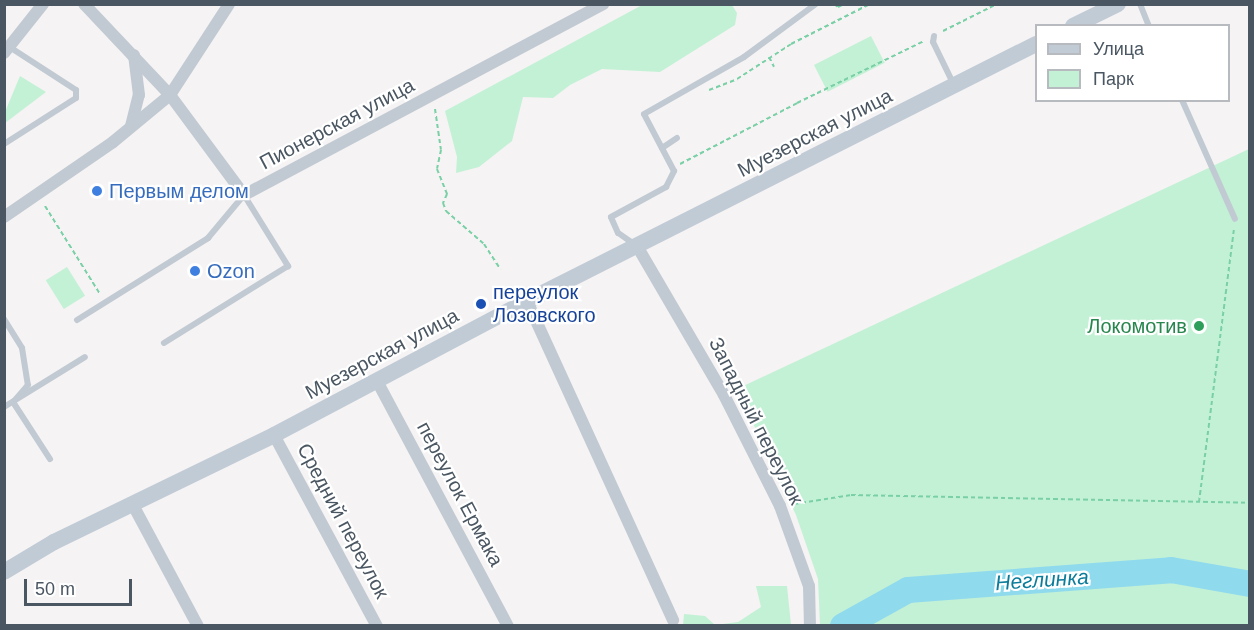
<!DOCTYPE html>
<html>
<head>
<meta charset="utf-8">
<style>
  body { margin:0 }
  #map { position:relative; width:1254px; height:630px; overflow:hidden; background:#f5f3f3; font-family:Helvetica,sans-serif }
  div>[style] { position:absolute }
  .green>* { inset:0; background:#c3f1d5; transform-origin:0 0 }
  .river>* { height:26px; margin:-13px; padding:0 13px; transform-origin:13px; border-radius:13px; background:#90daee }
  .path>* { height:2px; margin-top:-1px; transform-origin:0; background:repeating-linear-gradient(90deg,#7ad0a6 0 4.5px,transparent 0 7.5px) }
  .service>* { height:6px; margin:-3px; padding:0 3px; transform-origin:3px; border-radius:3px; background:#c1cad2 }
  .minor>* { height:12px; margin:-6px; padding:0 6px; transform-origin:6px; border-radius:6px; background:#c1cad2 }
  .secondary>* { height:16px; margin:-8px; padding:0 8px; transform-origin:8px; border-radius:8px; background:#c1cbd6 }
  .dots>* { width:16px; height:16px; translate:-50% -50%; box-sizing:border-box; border:3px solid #fff; border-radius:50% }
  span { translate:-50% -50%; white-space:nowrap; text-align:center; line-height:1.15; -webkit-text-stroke:4.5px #fff; paint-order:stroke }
  .street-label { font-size:20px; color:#4a5661 }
  .shop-label { font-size:20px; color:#366cbe }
  .left { translate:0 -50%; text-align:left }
  .transit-label { font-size:20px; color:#164399 }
  .leisure-label { font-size:20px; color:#27864d }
  .right { translate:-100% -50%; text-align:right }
  .water-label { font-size:21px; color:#0c7c9b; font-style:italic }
  .frame { position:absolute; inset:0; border:6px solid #4a5661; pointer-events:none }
  .legend { position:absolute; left:1035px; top:24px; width:195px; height:78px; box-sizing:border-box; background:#fff; border:2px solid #b7bbc0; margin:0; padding:8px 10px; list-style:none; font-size:18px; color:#4a5661 }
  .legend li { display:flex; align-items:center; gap:12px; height:30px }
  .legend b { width:30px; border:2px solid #b7bbc0 }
  .scale { position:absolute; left:24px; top:579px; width:108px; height:27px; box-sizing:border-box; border:3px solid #4a5661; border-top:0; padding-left:8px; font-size:18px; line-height:21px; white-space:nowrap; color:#4a5661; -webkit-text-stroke:4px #fff; paint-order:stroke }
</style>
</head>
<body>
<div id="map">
  <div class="green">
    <i style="clip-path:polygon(644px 4px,732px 5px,737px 13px,735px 25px,660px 72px,602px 69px,570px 85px,553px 98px,523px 97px,512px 141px,479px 167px,456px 173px,457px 157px,445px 111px)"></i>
    <i style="left:871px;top:36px;width:30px;height:64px;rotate:63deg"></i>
    <i style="clip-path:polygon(20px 76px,46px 92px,5px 123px,5px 112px)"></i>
    <i style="clip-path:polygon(1249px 149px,1249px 625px,820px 625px,818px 579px,796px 515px,737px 389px)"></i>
    <i style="left:67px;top:267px;width:34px;height:25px;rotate:58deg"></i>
    <i style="clip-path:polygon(756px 586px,787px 586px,791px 625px,683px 625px,684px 614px,705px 616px,715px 625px,738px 622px,761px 607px)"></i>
  </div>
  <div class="river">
    <i style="left:843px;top:626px;width:74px;rotate:-29deg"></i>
    <i style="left:908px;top:590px;width:264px;rotate:-4.3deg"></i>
    <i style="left:1171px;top:570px;width:80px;rotate:10deg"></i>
  </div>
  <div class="path">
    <i style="left:834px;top:4px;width:5px;rotate:37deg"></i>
    <i style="left:838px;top:7px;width:7px;rotate:-27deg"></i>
    <i style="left:943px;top:31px;width:60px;rotate:-26.6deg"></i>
    <i style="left:769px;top:57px;width:11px;rotate:63deg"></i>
    <i style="left:709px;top:90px;width:30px;rotate:-21deg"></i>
    <i style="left:737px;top:79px;width:64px;rotate:-32.9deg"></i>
    <i style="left:791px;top:44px;width:89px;rotate:-26.9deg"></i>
    <i style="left:435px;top:109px;width:41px;rotate:81.7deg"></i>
    <i style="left:441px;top:150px;width:19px;rotate:102deg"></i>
    <i style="left:437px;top:169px;width:27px;rotate:68deg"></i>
    <i style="left:447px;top:194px;width:10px;rotate:114deg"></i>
    <i style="left:443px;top:203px;width:9px;rotate:69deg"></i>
    <i style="left:446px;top:211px;width:50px;rotate:41deg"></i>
    <i style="left:484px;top:244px;width:30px;rotate:57deg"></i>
    <i style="left:680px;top:164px;width:132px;rotate:-27.5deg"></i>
    <i style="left:797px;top:103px;width:141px;rotate:-26deg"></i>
    <i style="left:45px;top:206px;width:104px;rotate:58deg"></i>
    <i style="left:1199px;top:502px;width:276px;rotate:-82.7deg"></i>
    <i style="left:794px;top:504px;width:58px;rotate:-9deg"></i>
    <i style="left:851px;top:495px;width:399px;rotate:1.1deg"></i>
  </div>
  <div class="service">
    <i style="left:1140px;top:4px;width:24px;rotate:68deg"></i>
    <i style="left:934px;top:36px;width:6px;rotate:99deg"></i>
    <i style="left:933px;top:42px;width:48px;rotate:64deg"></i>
    <i style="left:1182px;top:100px;width:130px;rotate:66deg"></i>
    <i style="left:4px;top:144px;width:85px;rotate:-32.6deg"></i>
    <i style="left:76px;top:98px;width:8px;rotate:-90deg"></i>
    <i style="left:76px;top:90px;width:81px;rotate:-147.1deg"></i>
    <i style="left:662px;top:148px;width:18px;rotate:-34deg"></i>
    <i style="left:634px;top:244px;width:19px;rotate:-145deg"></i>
    <i style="left:618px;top:233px;width:17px;rotate:-114deg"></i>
    <i style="left:611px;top:217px;width:63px;rotate:-28.6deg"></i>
    <i style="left:666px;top:187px;width:18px;rotate:-63deg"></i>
    <i style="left:674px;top:171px;width:64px;rotate:-117.8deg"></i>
    <i style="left:644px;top:114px;width:115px;rotate:-29.7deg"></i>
    <i style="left:744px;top:57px;width:89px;rotate:-36.4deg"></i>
    <i style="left:4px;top:319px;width:34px;rotate:58deg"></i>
    <i style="left:22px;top:348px;width:37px;rotate:81deg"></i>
    <i style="left:28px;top:385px;width:23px;rotate:131deg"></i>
    <i style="left:13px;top:402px;width:68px;rotate:57deg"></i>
    <i style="left:77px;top:320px;width:155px;rotate:-32deg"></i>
    <i style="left:208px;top:238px;width:56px;rotate:-50.1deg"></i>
    <i style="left:244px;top:195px;width:84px;rotate:58.2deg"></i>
    <i style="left:288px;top:266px;width:146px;rotate:148.2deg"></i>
    <i style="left:4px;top:407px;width:95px;rotate:-31.7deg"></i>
  </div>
  <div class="minor">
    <i style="left:84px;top:4px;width:125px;rotate:46.6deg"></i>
    <i style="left:170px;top:95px;width:124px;rotate:53.5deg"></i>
    <i style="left:244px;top:195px;width:407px;rotate:-28deg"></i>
    <i style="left:4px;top:53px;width:63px;rotate:-51.5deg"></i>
    <i style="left:131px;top:126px;width:32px;rotate:-76deg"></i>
    <i style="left:139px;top:95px;width:40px;rotate:-97.1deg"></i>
    <i style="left:4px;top:217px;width:132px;rotate:-34.5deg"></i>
    <i style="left:113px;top:142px;width:74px;rotate:-39.5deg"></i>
    <i style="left:170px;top:95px;width:108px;rotate:-57deg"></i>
    <i style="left:637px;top:246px;width:173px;rotate:59.7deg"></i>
    <i style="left:724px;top:395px;width:124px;rotate:63.2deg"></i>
    <i style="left:780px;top:506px;width:85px;rotate:70.1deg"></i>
    <i style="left:809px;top:586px;width:40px;rotate:88.6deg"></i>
    <i style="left:527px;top:301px;width:351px;rotate:65.4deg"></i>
    <i style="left:377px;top:381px;width:278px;rotate:61.9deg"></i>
    <i style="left:274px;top:435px;width:217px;rotate:61.7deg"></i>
    <i style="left:133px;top:505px;width:137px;rotate:61.8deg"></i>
  </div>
  <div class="secondary">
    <i style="left:1073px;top:26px;width:50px;rotate:-26.1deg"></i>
    <i style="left:4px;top:572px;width:58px;rotate:-31deg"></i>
    <i style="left:54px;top:542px;width:245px;rotate:-25.9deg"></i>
    <i style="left:274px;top:435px;width:286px;rotate:-27.9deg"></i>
    <i style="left:527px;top:301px;width:570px;rotate:-26.79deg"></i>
  </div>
  <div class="dots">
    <i style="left:97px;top:191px;background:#3f7fe0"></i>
    <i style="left:195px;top:271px;background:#3f7fe0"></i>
    <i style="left:481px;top:304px;background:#1a4fb4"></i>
    <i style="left:1199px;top:326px;background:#2e9e5b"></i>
  </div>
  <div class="street-label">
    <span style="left:337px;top:124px;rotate:-28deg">Пионерская улица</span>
    <span style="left:815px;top:133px;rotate:-27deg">Муезерская улица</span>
    <span style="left:382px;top:354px;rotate:-28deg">Муезерская улица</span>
    <span style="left:756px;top:421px;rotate:63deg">Западный переулок</span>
    <span style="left:460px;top:494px;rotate:62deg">переулок Ермака</span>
    <span style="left:343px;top:521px;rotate:62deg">Средний переулок</span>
  </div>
  <div class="shop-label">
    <span class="left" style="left:109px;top:191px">Первым делом</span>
    <span class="left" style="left:207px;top:271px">Ozon</span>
  </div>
  <div class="transit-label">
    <span class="left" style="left:493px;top:304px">переулок<br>Лозовского</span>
  </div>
  <div class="leisure-label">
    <span class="right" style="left:1187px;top:326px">Локомотив</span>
  </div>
  <div class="water-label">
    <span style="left:1042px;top:580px;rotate:-4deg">Неглинка</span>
  </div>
  <div class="frame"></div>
  <ul class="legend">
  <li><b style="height:8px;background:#c1cbd6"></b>Улица</li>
  <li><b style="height:16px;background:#c3f1d5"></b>Парк</li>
  </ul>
  <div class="scale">50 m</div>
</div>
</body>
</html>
